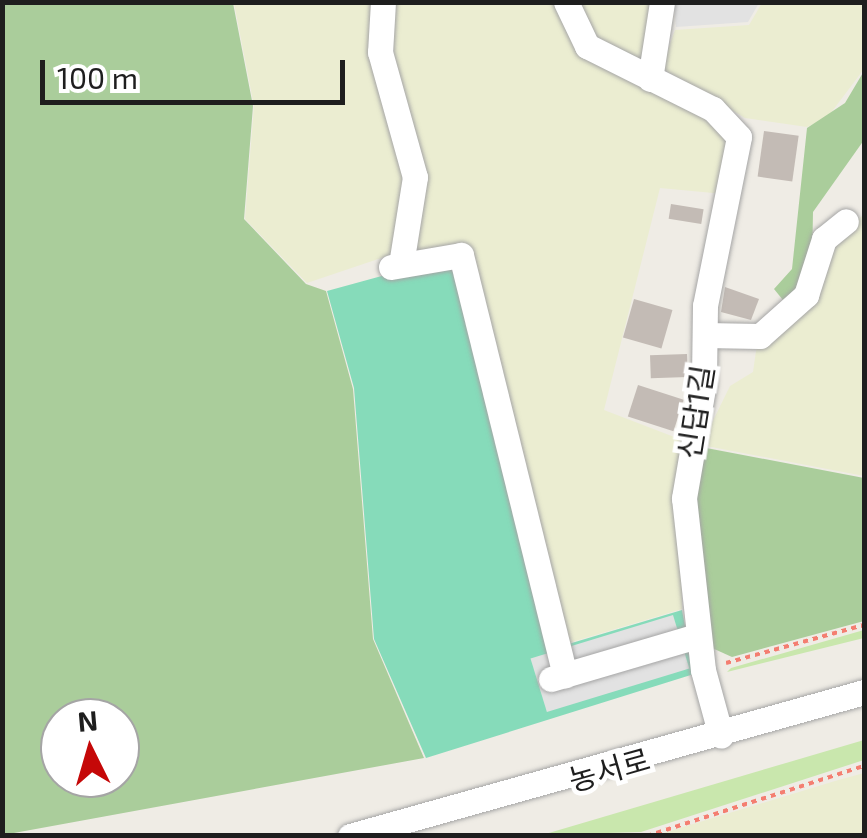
<!DOCTYPE html>
<html>
<head>
<meta charset="utf-8">
<style>
  body { margin:0 }
  #map { position:relative; width:867px; height:838px; overflow:hidden; background:#efece5; font-family:"Exo 2","Noto Sans KR",sans-serif }
  div>[style] { position:absolute }
  .farmland>* { inset:0; background:#ebedd1 }
  .grass>* { inset:0; background:#c9e7ad }
  .forest>* { inset:0; background:#aacd9b }
  .pitch>* { inset:0; background:#86dbba }
  .parking>* { inset:0; background:#e2e2e2; transform-origin:0 0 }
  .building>* { inset:0; background:#c3bbb5; transform-origin:0 0 }
  .path>* { height:4px; margin-top:-2px; transform-origin:0; background:repeating-linear-gradient(90deg,#f47e71 0 5px,transparent 0 10px) }
  .roads { filter:drop-shadow(0 0 2px #a5a5a5) drop-shadow(0 0 2px #a5a5a5) }
  .minor>* { height:25px; margin:-12.5px; padding:0 12.5px; transform-origin:12.5px; border-radius:12.5px; background:#fff }
  span { translate:-50% -50%; white-space:nowrap; text-align:center; line-height:1.15; -webkit-text-stroke:9px #fff; paint-order:stroke }
  .street-label { font-size:30px; color:#1e1e1e }
  .frame { position:absolute; inset:0; border:5px solid #1e1e1e; pointer-events:none }
  .north { position:absolute; left:40px; top:698px; width:100px; height:100px; box-sizing:border-box; background:#fff; border:2px solid #a5a5a5; border-radius:50%; rotate:355deg; font-size:28px; font-weight:700; line-height:40px; text-align:center; color:#1e1e1e }
  .north::after { content:''; display:block; margin:auto; width:35px; height:45px; background:#c50808; clip-path:polygon(50% 0,100% 100%,50% 72%,0 100%) }
  .scale { position:absolute; left:40px; top:60px; width:305px; height:45px; box-sizing:border-box; border:5px solid #1e1e1e; border-top:0; padding-left:12px; font-size:30px; line-height:35px; white-space:nowrap; color:#1e1e1e; -webkit-text-stroke:8px #fff; paint-order:stroke }
</style>
</head>
<body>
<div id="map">
  <div class="farmland">
    <i style="clip-path:polygon(234px 3px,377px 3px,409px 155px,393px 254px,307px 283px,245px 219px,254px 106px)"></i>
    <i style="clip-path:polygon(390px 3px,558px 3px,565px 28px,729px 131px,724px 194px,660px 188px,604px 410px,682px 440px,682px 609px,565px 644px,465px 247px,414px 252px,408px 235px)"></i>
    <i style="clip-path:polygon(572px 3px,654px 3px,642px 59px,603px 50px)"></i>
    <i style="clip-path:polygon(762px 3px,864px 3px,864px 69px,827px 118px,807px 127px,745px 118px,661px 68px,675px 30px,749px 25px)"></i>
    <i style="clip-path:polygon(864px 214px,864px 476px,701px 445px,730px 386px,753px 372px,757px 344px,829px 245px)"></i>
    <i style="clip-path:polygon(864px 773px,864px 835px,657px 835px,835px 781px)"></i>
  </div>
  <div class="grass">
    <i style="clip-path:polygon(864px 630px,864px 638px,727px 672px,731px 668px)"></i>
    <i style="clip-path:polygon(864px 740px,864px 760px,641px 832px,542px 835px)"></i>
  </div>
  <div class="forest">
    <i style="clip-path:polygon(evenodd,2px 3px,233px 3px,253px 106px,244px 219px,306px 284px,326px 291px,353px 389px,373px 639px,424px 758px,3px 835px,2px 3px,60px 718px,120px 718px,120px 778px,60px 778px,60px 718px)"></i>
    <i style="clip-path:polygon(864px 71px,864px 140px,813px 212px,812px 265px,787px 305px,774px 289px,792px 269px,807px 128px,845px 103px)"></i>
    <i style="clip-path:polygon(701px 447px,864px 478px,864px 621px,732px 657px,712px 648px,695px 519px)"></i>
  </div>
  <div class="pitch">
    <i style="clip-path:polygon(451px 257px,555px 648px,682px 610px,694px 674px,426px 758px,374px 639px,354px 388px,327px 291px)"></i>
  </div>
  <div class="parking">
    <i style="clip-path:polygon(674px 3px,674px 2px,759px 3px,748px 22px,676px 27px)"></i>
    <i style="left:673px;top:615px;width:56px;height:149px;rotate:73deg"></i>
  </div>
  <div class="building">
    <i style="left:764px;top:131px;width:35px;height:46px;rotate:8deg"></i>
    <i style="left:671px;top:204px;width:33px;height:15px;rotate:9deg"></i>
    <i style="clip-path:polygon(725px 287px,759px 299px,751px 320px,721px 312px)"></i>
    <i style="left:634px;top:299px;width:40px;height:40px;rotate:16deg"></i>
    <i style="left:687px;top:354px;width:23px;height:37px;rotate:88deg"></i>
    <i style="left:638px;top:385px;width:48px;height:33px;rotate:18deg"></i>
  </div>
  <div class="path">
    <i style="left:726px;top:663px;width:143px;rotate:-15.4deg"></i>
    <i style="left:647px;top:836px;width:228px;rotate:-17.9deg"></i>
  </div>
  <div class="roads">
    <div class="minor">
      <i style="left:383px;top:2px;width:50px;rotate:93.4deg"></i>
      <i style="left:380px;top:52px;width:130px;rotate:74.4deg"></i>
      <i style="left:415px;top:177px;width:88px;rotate:99.1deg"></i>
      <i style="left:566px;top:2px;width:49px;rotate:64.5deg"></i>
      <i style="left:587px;top:46px;width:141px;rotate:26.6deg"></i>
      <i style="left:713px;top:109px;width:38px;rotate:47deg"></i>
      <i style="left:739px;top:137px;width:172px;rotate:101.4deg"></i>
      <i style="left:705px;top:306px;width:76px;rotate:90.8deg"></i>
      <i style="left:704px;top:382px;width:118px;rotate:99.8deg"></i>
      <i style="left:684px;top:498px;width:173px;rotate:83.7deg"></i>
      <i style="left:703px;top:670px;width:68px;rotate:74.7deg"></i>
      <i style="left:650px;top:79px;width:78px;rotate:-81.1deg"></i>
      <i style="left:391px;top:267px;width:71px;rotate:-9.7deg"></i>
      <i style="left:461px;top:255px;width:433px;rotate:76.1deg"></i>
      <i style="left:705px;top:335px;width:55px;rotate:1deg"></i>
      <i style="left:760px;top:336px;width:62px;rotate:-41.7deg"></i>
      <i style="left:806px;top:295px;width:59px;rotate:-72.2deg"></i>
      <i style="left:824px;top:239px;width:28px;rotate:-39deg"></i>
      <i style="left:551px;top:679px;width:152px;rotate:-16.4deg"></i>
      <i style="left:350px;top:836px;width:534px;rotate:-15.65deg"></i>
    </div>
  </div>
  <div class="street-label">
    <span style="left:695px;top:412px;rotate:-81deg">신답1길</span>
    <span style="left:609px;top:769px;rotate:-16deg">농서로</span>
  </div>
  <div class="frame"></div>
  <div class="north">N</div>
  <div class="scale">100 m</div>
</div>
</body>
</html>
